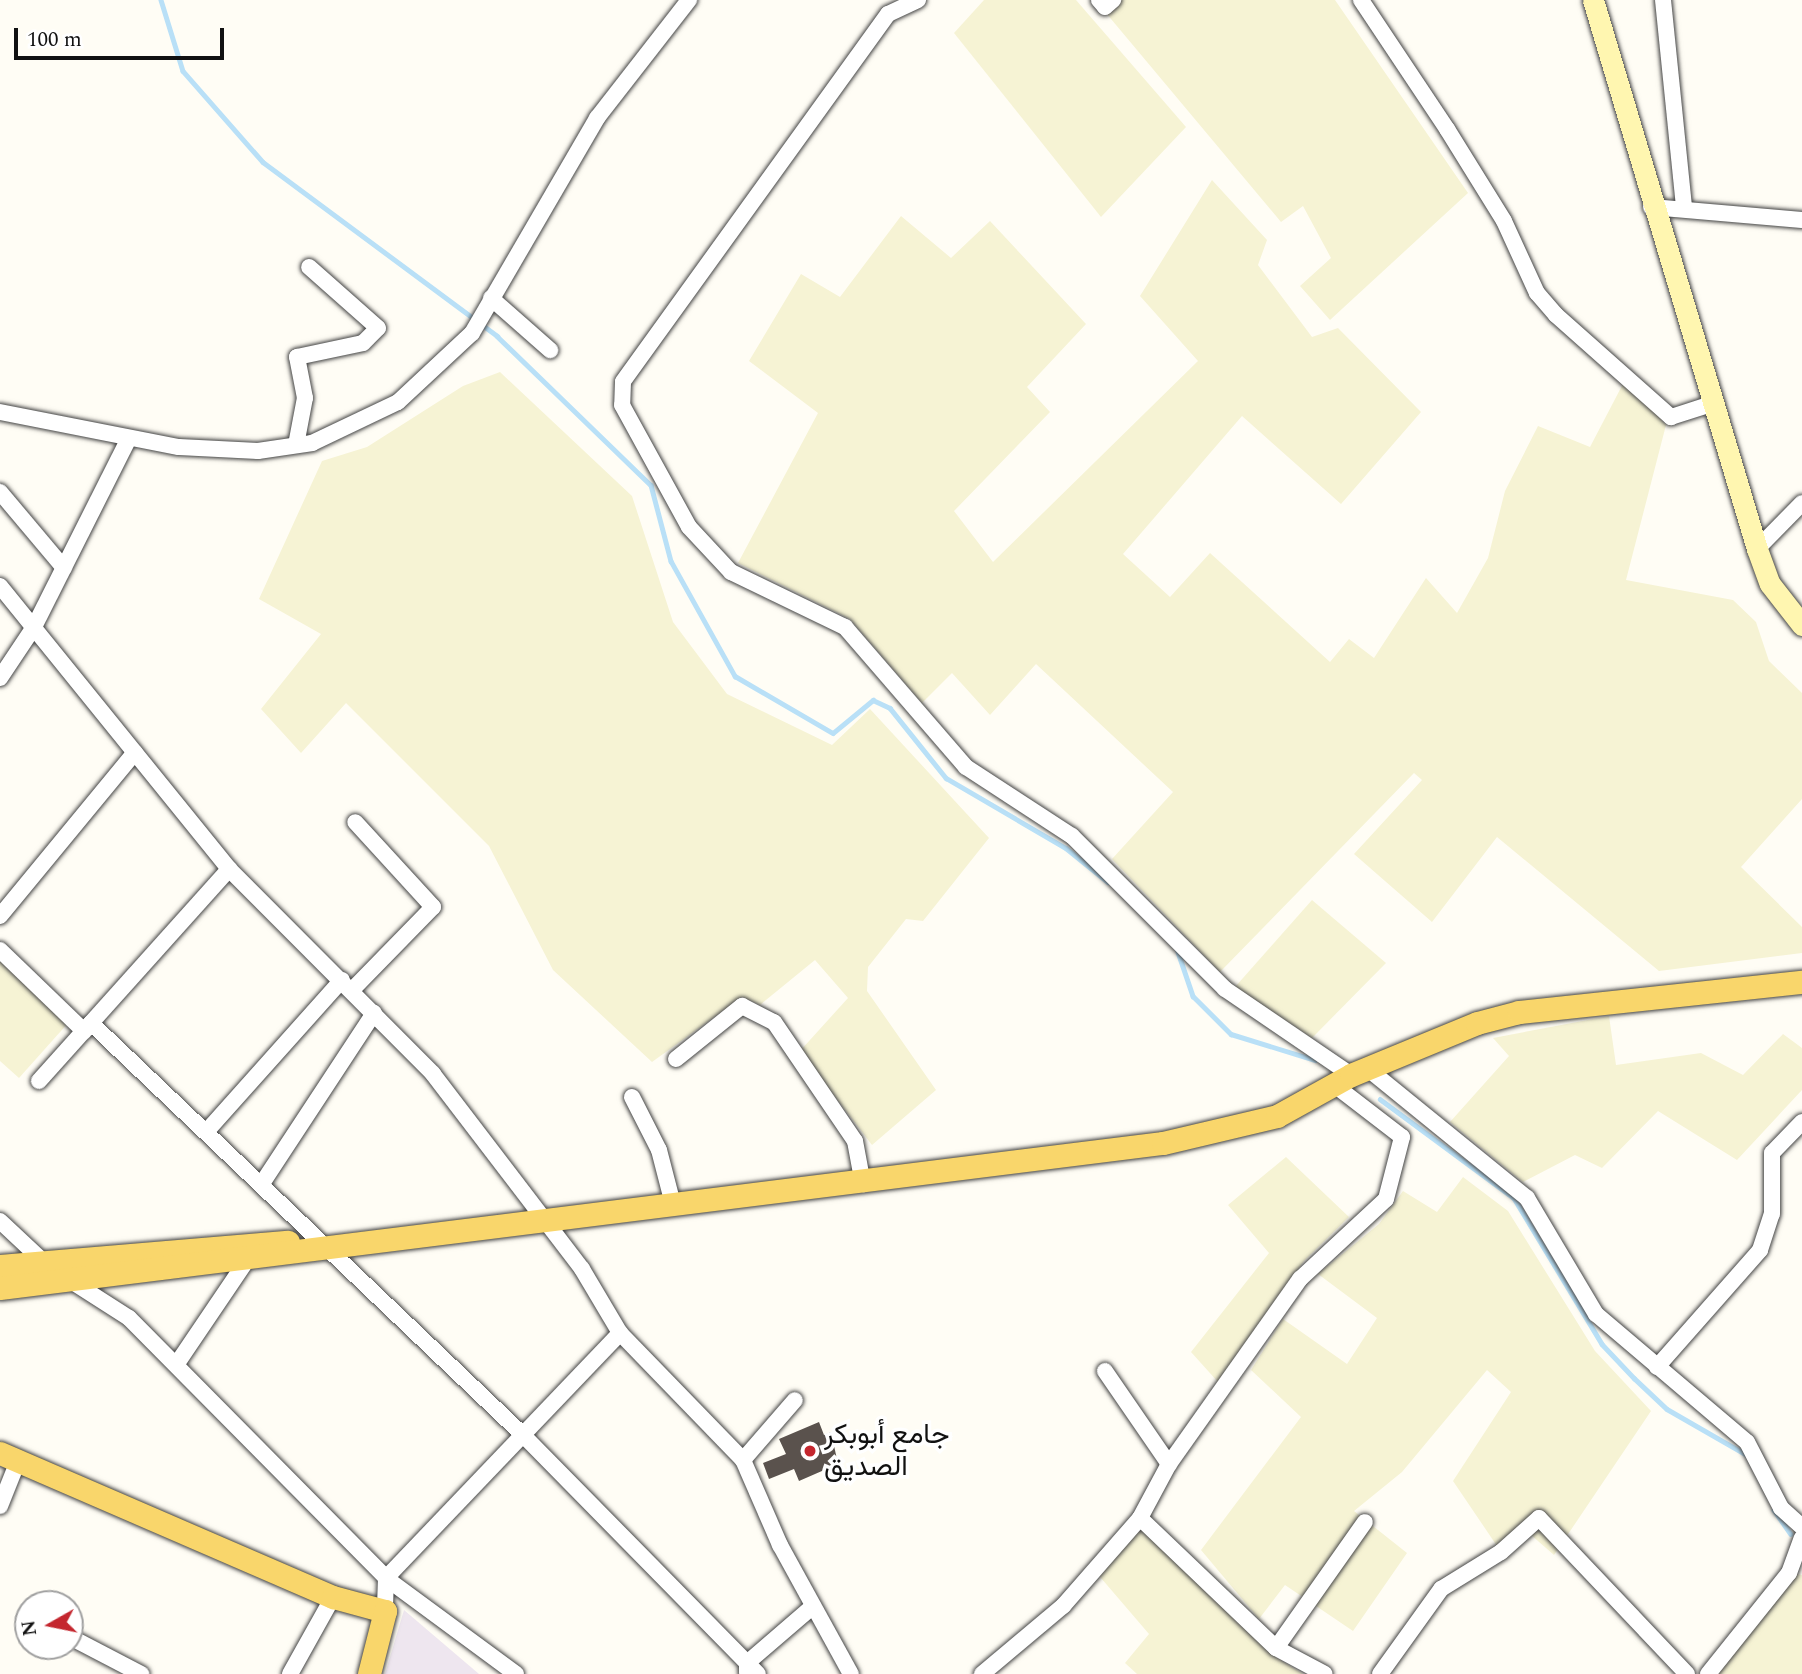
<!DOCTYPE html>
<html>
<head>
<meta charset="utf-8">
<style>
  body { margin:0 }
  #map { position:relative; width:1802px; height:1674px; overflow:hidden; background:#fffdf5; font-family:Spectral,Vazirmatn,serif }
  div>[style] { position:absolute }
  .industrial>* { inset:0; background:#eee6ef }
  .farmland>* { inset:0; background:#f6f3d4 }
  .stream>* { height:4.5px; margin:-2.25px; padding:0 2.25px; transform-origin:2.25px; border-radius:2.25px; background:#b9e0f7 }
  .building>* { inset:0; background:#5a524d }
  .roads { filter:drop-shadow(0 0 2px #444) drop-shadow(0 0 2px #444) }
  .street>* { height:16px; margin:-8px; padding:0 8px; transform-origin:8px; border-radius:8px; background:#fff }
  .secondary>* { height:21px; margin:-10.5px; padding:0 10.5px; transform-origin:10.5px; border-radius:10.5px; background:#fff6b0 }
  .primary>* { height:23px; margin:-11.5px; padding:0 11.5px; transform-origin:11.5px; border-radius:11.5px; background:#f9d66b }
  .dots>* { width:19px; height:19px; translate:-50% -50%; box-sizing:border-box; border:4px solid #fff; border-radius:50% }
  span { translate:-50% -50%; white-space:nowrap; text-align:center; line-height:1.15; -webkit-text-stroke:7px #fff; paint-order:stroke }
  .poi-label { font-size:28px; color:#111 }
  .left { translate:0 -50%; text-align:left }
  .north { position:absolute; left:14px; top:1590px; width:70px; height:70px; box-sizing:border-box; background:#fff; border:2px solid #a0a0a0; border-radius:50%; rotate:261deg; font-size:19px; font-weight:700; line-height:28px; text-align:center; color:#111 }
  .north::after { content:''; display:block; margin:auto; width:24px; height:32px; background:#c4262e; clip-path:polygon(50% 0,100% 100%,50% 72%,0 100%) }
  .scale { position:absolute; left:14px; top:28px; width:210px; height:32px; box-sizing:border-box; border:4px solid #111; border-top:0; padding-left:9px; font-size:21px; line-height:24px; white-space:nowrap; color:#111; -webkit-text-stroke:5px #fff; paint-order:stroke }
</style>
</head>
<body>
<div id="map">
  <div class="industrial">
    <i style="clip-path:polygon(404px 1610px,479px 1674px,385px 1674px)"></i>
  </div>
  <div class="farmland">
    <i style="clip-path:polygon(984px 0,1076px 0,1186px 127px,1101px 217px,954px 33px)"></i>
    <i style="clip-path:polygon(1121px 0,1335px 0,1468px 193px,1330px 320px,1300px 286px,1331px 258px,1303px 206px,1281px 222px,1106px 13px)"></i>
    <i style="clip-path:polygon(1212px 180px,1267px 240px,1258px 265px,1312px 337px,1338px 328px,1421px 412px,1341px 504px,1242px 416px,1123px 554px,1170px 597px,1210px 553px,1330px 662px,1349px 639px,1374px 658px,1426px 578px,1457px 613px,1488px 558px,1505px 491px,1538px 426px,1590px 447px,1625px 380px,1666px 425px,1626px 580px,1733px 600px,1756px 622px,1769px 661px,1802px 693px,1802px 799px,1741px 867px,1802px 927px,1802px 953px,1659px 971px,1497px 837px,1432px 922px,1354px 854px,1422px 780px,1414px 773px,1220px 972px,1112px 859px,1173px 792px,1036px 664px,990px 715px,952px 673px,922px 703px,850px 619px,738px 563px,818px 413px,749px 361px,801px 274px,840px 297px,901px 216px,951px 258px,990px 221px,1086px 324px,1027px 387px,1050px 412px,954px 511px,993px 562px,1198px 361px,1140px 296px)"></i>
    <i style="clip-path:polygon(500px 372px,632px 496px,673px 622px,727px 694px,832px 745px,870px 709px,989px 838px,923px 921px,906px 919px,868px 967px,867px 991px,936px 1090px,872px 1145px,800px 1051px,848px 998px,815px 960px,760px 1005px,742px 997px,652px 1062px,553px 970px,489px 846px,346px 703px,301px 753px,261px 709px,321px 634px,259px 599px,322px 461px,367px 447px,463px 386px)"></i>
    <i style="clip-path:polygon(1312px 900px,1386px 963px,1312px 1038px,1235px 987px)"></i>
    <i style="clip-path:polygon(0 960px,69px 1022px,19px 1078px,0 1061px)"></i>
    <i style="clip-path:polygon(1609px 1016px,1616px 1065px,1701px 1053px,1743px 1075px,1783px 1034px,1802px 1048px,1802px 1090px,1737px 1160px,1658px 1111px,1602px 1168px,1575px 1155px,1523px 1182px,1450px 1122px,1509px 1056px,1493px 1038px)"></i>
    <i style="clip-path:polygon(1286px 1157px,1349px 1217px,1304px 1261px,1218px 1382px,1191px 1352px,1269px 1253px,1228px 1205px)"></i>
    <i style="clip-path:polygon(1463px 1177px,1508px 1211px,1595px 1351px,1651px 1411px,1554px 1555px,1522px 1527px,1497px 1546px,1453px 1481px,1511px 1392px,1487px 1370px,1402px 1472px,1354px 1511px,1407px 1553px,1353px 1631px,1285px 1585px,1259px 1619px,1201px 1550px,1301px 1417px,1251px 1370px,1283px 1319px,1347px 1364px,1377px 1318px,1318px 1274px,1379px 1224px,1403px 1191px,1437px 1212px)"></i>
    <i style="clip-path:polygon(1137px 1519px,1271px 1654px,1303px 1674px,1137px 1674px,1125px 1663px,1149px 1634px,1095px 1571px)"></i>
    <i style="clip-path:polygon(1789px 1573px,1802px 1575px,1802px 1674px,1708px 1674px)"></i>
  </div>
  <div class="stream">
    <i style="left:161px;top:0;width:74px;rotate:72.8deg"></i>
    <i style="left:183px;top:71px;width:121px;rotate:48.7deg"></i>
    <i style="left:263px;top:162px;width:292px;rotate:36.6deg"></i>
    <i style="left:497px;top:336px;width:214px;rotate:44.1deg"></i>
    <i style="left:651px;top:485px;width:79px;rotate:75.3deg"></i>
    <i style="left:671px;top:561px;width:132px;rotate:60.9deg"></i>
    <i style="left:735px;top:676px;width:113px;rotate:30.2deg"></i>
    <i style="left:833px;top:733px;width:52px;rotate:-39.5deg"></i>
    <i style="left:873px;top:700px;width:19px;rotate:25deg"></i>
    <i style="left:890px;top:708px;width:90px;rotate:51.3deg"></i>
    <i style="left:946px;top:778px;width:139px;rotate:30.3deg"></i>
    <i style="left:1066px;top:848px;width:54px;rotate:39deg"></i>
    <i style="left:1177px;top:949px;width:50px;rotate:71.2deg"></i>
    <i style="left:1193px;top:996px;width:54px;rotate:45deg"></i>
    <i style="left:1231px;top:1034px;width:88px;rotate:17.2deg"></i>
    <i style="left:1380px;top:1099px;width:167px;rotate:36.5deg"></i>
    <i style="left:1514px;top:1198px;width:170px;rotate:58.9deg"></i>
    <i style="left:1602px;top:1344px;width:47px;rotate:46.7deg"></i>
    <i style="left:1634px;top:1378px;width:45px;rotate:43.2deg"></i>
    <i style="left:1667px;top:1409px;width:92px;rotate:29.9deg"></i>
    <i style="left:1774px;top:1510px;width:29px;rotate:55deg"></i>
  </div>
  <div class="building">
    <i style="clip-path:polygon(819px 1422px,824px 1435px,831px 1432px,838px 1464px,799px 1481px,794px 1469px,769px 1479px,763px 1463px,786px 1454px,779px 1439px)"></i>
  </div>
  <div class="roads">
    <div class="street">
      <i style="left:918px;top:0;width:33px;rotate:155deg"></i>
      <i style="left:888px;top:14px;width:453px;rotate:125.8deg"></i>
      <i style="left:623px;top:382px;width:23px;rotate:92deg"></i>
      <i style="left:622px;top:405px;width:139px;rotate:61.2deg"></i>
      <i style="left:689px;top:527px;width:62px;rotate:47deg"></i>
      <i style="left:731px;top:572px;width:127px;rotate:25.8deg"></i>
      <i style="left:845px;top:627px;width:185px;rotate:49.2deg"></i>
      <i style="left:966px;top:767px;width:126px;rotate:33.1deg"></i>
      <i style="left:1072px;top:836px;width:216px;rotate:45deg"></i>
      <i style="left:1225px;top:989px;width:153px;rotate:34.3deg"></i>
      <i style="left:1099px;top:0;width:9px;rotate:49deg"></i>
      <i style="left:1105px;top:7px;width:11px;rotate:-41deg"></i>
      <i style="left:1361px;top:0;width:155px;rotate:56.3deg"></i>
      <i style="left:1447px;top:129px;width:108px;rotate:58.2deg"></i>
      <i style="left:1504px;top:221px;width:79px;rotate:65.4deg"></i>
      <i style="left:1537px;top:293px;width:29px;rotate:49deg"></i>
      <i style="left:1556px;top:315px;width:154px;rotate:41.6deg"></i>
      <i style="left:1671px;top:417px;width:42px;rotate:-18deg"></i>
      <i style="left:1663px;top:0;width:209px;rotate:84.2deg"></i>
      <i style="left:1651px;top:207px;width:152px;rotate:4.9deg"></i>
      <i style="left:491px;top:298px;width:79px;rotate:41.4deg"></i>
      <i style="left:0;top:412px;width:182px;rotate:11.1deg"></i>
      <i style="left:179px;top:447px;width:79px;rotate:2.9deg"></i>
      <i style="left:258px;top:451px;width:55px;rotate:-8.4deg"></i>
      <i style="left:312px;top:443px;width:95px;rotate:-25.5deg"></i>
      <i style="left:398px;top:402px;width:101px;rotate:-43deg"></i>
      <i style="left:472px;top:333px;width:249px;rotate:-59.8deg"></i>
      <i style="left:597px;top:118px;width:150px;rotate:-52.1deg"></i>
      <i style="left:296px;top:445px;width:48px;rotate:-79.2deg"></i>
      <i style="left:305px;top:398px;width:42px;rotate:-101deg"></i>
      <i style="left:297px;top:357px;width:67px;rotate:-12deg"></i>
      <i style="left:363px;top:343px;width:21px;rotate:-45deg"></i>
      <i style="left:378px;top:328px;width:92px;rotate:-138.5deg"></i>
      <i style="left:0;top:492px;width:99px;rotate:49.9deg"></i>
      <i style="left:1757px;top:549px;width:64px;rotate:-45.6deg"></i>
      <i style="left:0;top:586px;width:364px;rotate:51deg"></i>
      <i style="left:229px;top:869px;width:289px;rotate:45.1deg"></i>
      <i style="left:433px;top:1074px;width:245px;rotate:52.6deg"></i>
      <i style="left:582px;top:1269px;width:74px;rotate:59.3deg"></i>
      <i style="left:620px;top:1333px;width:177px;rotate:45.9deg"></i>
      <i style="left:743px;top:1460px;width:93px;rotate:66.5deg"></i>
      <i style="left:780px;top:1545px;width:147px;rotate:61.2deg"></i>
      <i style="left:0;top:678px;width:61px;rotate:-56.3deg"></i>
      <i style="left:34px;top:627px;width:209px;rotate:-63.3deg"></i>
      <i style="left:0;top:916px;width:212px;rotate:-50.5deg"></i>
      <i style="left:0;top:950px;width:117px;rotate:44deg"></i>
      <i style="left:352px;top:990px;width:116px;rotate:-45.7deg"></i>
      <i style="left:433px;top:907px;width:115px;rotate:-132.5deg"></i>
      <i style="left:91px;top:1023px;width:597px;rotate:43.64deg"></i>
      <i style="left:523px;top:1435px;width:335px;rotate:45.5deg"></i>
      <i style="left:676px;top:1059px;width:85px;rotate:-38.8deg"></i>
      <i style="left:742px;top:1006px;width:36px;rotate:27deg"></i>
      <i style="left:774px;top:1022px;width:144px;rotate:55.8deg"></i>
      <i style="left:855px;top:1141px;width:44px;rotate:79.5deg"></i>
      <i style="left:1367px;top:1068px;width:206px;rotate:39.1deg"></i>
      <i style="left:1527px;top:1198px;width:135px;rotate:59.3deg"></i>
      <i style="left:1596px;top:1314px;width:198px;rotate:40.3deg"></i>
      <i style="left:1747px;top:1442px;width:74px;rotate:62.7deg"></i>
      <i style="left:1781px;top:1508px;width:28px;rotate:42deg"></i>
      <i style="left:39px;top:1081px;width:285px;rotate:-48.1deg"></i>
      <i style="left:632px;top:1097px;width:59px;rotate:63deg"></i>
      <i style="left:659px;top:1150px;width:56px;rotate:75.5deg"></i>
      <i style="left:206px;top:1132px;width:204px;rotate:-48.2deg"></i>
      <i style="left:261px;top:1185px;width:206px;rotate:-56.7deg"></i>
      <i style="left:0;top:1221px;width:64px;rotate:43.1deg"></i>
      <i style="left:65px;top:1277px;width:76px;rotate:32.6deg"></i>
      <i style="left:129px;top:1318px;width:366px;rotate:45.3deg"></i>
      <i style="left:386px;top:1578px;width:33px;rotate:92deg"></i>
      <i style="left:176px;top:1365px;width:127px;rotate:-55.9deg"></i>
      <i style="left:1657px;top:1367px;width:156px;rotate:-48.6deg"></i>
      <i style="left:1760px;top:1250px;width:38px;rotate:-72deg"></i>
      <i style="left:1772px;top:1214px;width:61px;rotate:-90deg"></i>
      <i style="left:1772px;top:1153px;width:43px;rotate:-45.9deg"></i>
      <i style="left:1105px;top:1371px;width:113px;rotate:55.5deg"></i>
      <i style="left:743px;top:1460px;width:79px;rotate:-49.1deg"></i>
      <i style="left:0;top:1506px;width:48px;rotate:-68.2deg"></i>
      <i style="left:1140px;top:1518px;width:188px;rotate:43.7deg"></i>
      <i style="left:1276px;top:1648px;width:55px;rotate:28deg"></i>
      <i style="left:74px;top:1639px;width:76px;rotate:27.6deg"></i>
      <i style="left:1276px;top:1648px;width:154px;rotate:-54.8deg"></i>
      <i style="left:747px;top:1673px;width:10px;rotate:-90deg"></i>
      <i style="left:747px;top:1663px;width:86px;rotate:-40.7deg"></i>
      <i style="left:290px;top:1674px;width:88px;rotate:-60.8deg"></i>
      <i style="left:516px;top:1674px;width:162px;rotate:-143.6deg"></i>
      <i style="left:386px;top:1578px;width:339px;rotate:-46.3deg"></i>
      <i style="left:982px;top:1674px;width:106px;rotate:-40deg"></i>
      <i style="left:1063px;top:1606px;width:117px;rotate:-48.8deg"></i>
      <i style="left:1140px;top:1518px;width:61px;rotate:-61.8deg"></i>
      <i style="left:1169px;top:1464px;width:227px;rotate:-54.7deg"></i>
      <i style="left:1300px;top:1279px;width:117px;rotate:-42.9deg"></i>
      <i style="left:1386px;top:1199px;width:64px;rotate:-75.5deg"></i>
      <i style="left:1402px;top:1137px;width:82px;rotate:-142.4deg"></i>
      <i style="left:1380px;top:1674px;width:105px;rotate:-54.3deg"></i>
      <i style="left:1441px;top:1589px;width:70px;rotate:-31.7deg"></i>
      <i style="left:1501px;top:1552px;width:51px;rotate:-41.8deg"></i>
      <i style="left:1539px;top:1518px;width:215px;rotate:46.5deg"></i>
      <i style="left:1708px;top:1674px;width:129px;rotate:-51.3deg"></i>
      <i style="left:1789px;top:1573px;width:37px;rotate:-70deg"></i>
    </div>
    <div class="secondary">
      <i style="left:1593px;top:0;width:573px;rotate:73.37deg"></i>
      <i style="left:1757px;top:549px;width:37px;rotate:70deg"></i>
      <i style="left:1770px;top:584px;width:52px;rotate:52deg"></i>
    </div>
    <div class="primary">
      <i style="left:0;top:1266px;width:289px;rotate:-4.8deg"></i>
      <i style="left:0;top:1288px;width:1172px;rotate:-7.11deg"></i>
      <i style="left:1163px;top:1143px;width:117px;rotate:-13.3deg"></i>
      <i style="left:1277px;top:1116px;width:85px;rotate:-29deg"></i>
      <i style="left:1351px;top:1075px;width:136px;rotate:-22.4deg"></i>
      <i style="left:1477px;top:1023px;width:43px;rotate:-14.7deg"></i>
      <i style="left:1519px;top:1012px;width:285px;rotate:-6.1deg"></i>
      <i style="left:0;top:1453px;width:363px;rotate:23.4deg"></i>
      <i style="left:333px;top:1597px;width:54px;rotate:15.1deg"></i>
      <i style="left:385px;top:1611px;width:65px;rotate:104.3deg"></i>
    </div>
  </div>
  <div class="dots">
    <i style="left:810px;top:1451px;background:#c4262e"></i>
  </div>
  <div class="poi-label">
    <span class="left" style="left:824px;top:1451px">جامع أبوبكر<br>الصديق</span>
  </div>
  <div class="north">N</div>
  <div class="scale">100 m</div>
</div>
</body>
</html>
